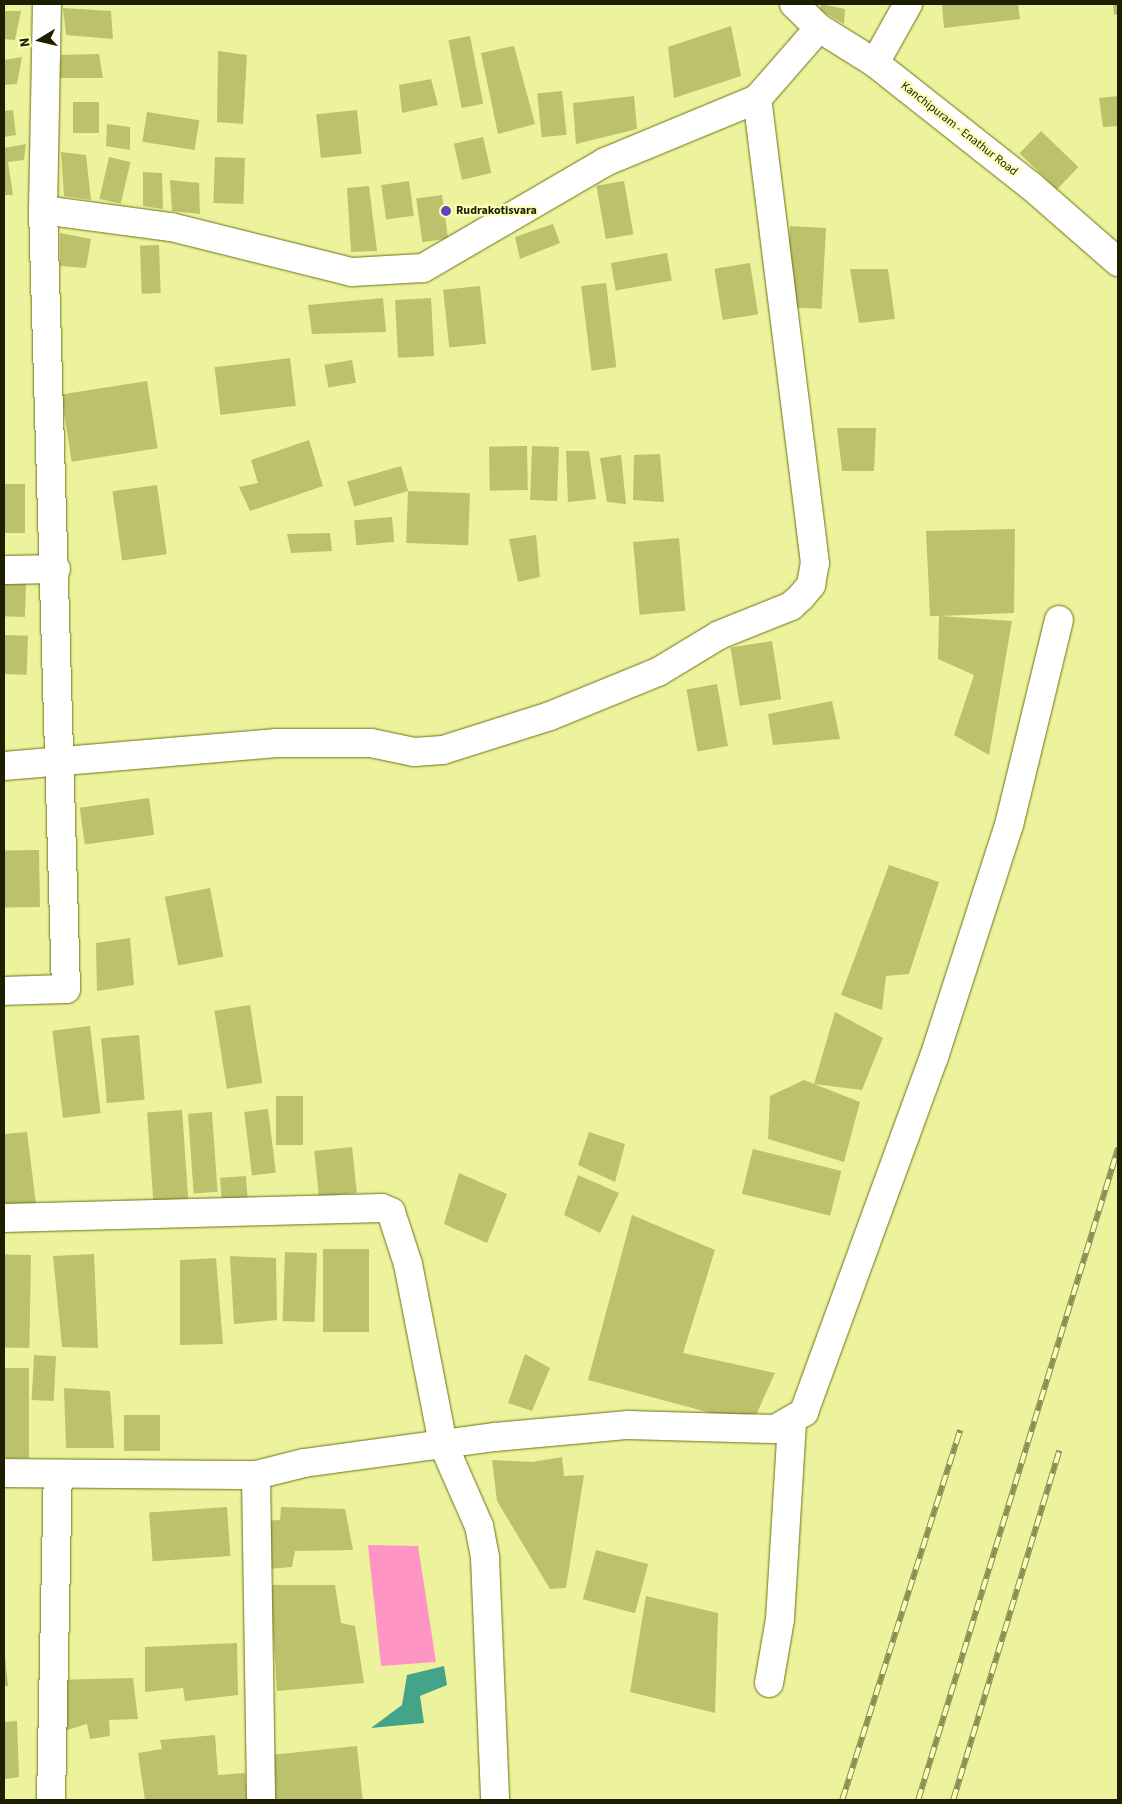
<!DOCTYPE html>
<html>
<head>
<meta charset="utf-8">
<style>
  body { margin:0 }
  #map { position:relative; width:1122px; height:1804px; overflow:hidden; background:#ecf39c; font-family:"Source Sans 3",sans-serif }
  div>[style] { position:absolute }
  .green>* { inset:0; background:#ff95c5 }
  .water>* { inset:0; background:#45a389 }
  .building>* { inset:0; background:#bcc26c; transform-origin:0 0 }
  .roads { filter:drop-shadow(0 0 1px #6d7115) drop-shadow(0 0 1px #6d7115) }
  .minor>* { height:28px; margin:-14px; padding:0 14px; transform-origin:14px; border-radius:14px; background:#fff }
  .rail>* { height:5.5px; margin-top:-2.75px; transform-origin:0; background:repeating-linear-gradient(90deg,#f9ffba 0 11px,#8b8f53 0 22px); box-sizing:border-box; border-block:1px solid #8b8f53 }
  .dots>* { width:14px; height:14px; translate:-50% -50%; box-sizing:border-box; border:2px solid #f9ffba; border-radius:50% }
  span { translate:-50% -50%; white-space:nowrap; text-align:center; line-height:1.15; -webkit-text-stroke:4.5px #f9ffba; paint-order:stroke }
  .street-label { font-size:12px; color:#1e1f00 }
  .poi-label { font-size:12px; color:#1e1f00; font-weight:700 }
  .left { translate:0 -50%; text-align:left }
  .frame { position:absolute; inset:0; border:5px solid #1e1f00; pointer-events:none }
  .north { position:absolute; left:15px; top:15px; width:50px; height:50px; -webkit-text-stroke:4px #f9ffba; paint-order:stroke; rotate:261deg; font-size:14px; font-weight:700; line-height:20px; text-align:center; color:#1e1f00 }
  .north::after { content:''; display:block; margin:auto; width:18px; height:22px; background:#1e1f00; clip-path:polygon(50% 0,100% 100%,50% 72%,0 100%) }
</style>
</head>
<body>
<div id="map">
  <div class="green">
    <i style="clip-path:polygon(368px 1545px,418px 1546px,436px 1662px,381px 1666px)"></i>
  </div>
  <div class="water">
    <i style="clip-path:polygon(444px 1666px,447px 1685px,420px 1696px,424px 1723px,371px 1728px,402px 1705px,407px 1675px)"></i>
  </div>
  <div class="building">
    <i style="clip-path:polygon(821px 4px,845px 9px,844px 24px,820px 10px)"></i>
    <i style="clip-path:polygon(942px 4px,1018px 4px,1020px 19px,944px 28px)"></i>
    <i style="clip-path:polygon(1113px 4px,1118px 4px,1118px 14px,1114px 15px)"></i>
    <i style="clip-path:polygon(63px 8px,111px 11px,113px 39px,66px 35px)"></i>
    <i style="clip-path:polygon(4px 11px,21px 11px,15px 40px,4px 39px)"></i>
    <i style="clip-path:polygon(731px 26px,741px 76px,674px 98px,668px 47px)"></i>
    <i style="left:470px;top:36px;width:69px;height:22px;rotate:79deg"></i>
    <i style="clip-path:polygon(514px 46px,535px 124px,498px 134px,481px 53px)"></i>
    <i style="clip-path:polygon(218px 51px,247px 55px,243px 124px,217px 122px)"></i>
    <i style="clip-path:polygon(99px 54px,103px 78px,58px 78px,61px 55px)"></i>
    <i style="clip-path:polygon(22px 57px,17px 84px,4px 85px,4px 60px)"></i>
    <i style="clip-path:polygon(431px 79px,438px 105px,402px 113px,399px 85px)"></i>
    <i style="left:562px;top:91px;width:44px;height:25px;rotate:84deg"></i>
    <i style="clip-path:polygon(634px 96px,637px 129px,576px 144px,573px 103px)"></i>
    <i style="clip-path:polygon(1118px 96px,1118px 126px,1103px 127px,1099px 98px)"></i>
    <i style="left:73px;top:102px;width:26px;height:31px"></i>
    <i style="clip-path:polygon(13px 110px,16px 135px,4px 137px,4px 111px)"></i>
    <i style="left:357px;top:110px;width:44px;height:41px;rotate:84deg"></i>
    <i style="left:147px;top:112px;width:53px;height:30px;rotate:9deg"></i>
    <i style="clip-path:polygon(107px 124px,130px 127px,130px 150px,106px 146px)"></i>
    <i style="left:1041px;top:131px;width:52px;height:31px;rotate:44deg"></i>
    <i style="left:483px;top:137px;width:37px;height:30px;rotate:77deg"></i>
    <i style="clip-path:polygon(26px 144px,24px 160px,8px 162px,13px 195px,4px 195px,4px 148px)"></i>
    <i style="clip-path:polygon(61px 152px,86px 155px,91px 200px,64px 196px)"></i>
    <i style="left:109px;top:157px;width:22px;height:43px;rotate:13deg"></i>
    <i style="left:215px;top:157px;width:30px;height:46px;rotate:2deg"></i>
    <i style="clip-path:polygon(143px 172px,162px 173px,163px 209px,143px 206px)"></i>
    <i style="clip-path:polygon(170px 180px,199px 183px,200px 214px,172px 211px)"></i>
    <i style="left:409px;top:181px;width:35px;height:28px;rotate:82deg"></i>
    <i style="left:624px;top:181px;width:54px;height:28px;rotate:80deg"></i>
    <i style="clip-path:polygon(369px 186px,377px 251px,351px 252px,347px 188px)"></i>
    <i style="left:442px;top:195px;width:44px;height:26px;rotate:82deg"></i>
    <i style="clip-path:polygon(553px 224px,560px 243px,520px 259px,515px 237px)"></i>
    <i style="left:790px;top:226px;width:36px;height:81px;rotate:3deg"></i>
    <i style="clip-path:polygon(60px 233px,91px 239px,86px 268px,60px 266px)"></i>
    <i style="left:159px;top:245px;width:48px;height:19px;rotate:88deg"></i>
    <i style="left:667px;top:253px;width:28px;height:57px;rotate:80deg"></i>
    <i style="left:750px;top:263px;width:52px;height:36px;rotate:81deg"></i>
    <i style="clip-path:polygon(850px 269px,888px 269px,895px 319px,859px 323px)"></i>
    <i style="left:606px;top:283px;width:85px;height:25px;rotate:83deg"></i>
    <i style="left:480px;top:286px;width:58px;height:37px;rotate:84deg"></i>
    <i style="clip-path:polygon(383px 298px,386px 332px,312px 334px,308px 305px)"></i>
    <i style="left:431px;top:298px;width:58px;height:36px;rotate:87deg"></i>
    <i style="left:290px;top:358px;width:48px;height:76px;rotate:83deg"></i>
    <i style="left:352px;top:360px;width:23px;height:28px;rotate:80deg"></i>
    <i style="left:147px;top:381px;width:68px;height:87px;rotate:81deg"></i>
    <i style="clip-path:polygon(837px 428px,876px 428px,874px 471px,842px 471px)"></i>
    <i style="clip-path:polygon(309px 440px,323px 486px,250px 511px,239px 487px,258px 483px,251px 460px)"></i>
    <i style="left:527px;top:446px;width:44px;height:38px;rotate:89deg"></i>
    <i style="left:532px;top:446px;width:27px;height:54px;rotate:2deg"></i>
    <i style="clip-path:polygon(566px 451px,589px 451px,596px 499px,568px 502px)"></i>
    <i style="clip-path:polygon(660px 454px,664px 502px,633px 500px,634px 455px)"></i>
    <i style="clip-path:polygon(621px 455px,626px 504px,607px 502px,600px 458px)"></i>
    <i style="left:401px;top:466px;width:26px;height:56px;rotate:74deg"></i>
    <i style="left:4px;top:484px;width:21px;height:49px"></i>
    <i style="left:157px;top:485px;width:70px;height:45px;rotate:82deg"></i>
    <i style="left:408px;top:491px;width:62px;height:52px;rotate:2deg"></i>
    <i style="left:392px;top:517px;width:25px;height:38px;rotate:85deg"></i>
    <i style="clip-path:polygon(1015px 529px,1014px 613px,939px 616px,1012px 621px,989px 755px,954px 735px,974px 675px,938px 659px,939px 616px,930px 616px,926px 531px)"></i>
    <i style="clip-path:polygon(330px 533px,332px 551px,291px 553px,287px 534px)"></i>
    <i style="clip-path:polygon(536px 535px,540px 577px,518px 582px,509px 539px)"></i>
    <i style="left:679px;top:538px;width:73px;height:46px;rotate:85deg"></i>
    <i style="left:26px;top:584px;width:33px;height:22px;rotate:92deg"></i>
    <i style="left:4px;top:635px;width:24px;height:39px;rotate:2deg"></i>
    <i style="left:772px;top:641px;width:59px;height:42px;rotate:81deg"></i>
    <i style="left:717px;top:684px;width:63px;height:31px;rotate:80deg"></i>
    <i style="clip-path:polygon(832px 701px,840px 739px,773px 745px,768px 714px)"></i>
    <i style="left:149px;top:798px;width:37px;height:70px;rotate:82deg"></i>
    <i style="left:39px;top:850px;width:57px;height:35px;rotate:89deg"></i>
    <i style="clip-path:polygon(889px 865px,939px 882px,909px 974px,886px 976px,882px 1010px,841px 995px)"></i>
    <i style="left:210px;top:888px;width:70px;height:46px;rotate:79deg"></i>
    <i style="clip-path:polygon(130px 938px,134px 985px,97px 991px,96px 943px)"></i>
    <i style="left:250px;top:1005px;width:79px;height:36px;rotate:81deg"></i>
    <i style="clip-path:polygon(835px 1012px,883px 1038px,862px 1090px,814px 1084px)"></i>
    <i style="left:90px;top:1026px;width:88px;height:38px;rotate:83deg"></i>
    <i style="left:139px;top:1035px;width:65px;height:38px;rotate:85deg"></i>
    <i style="clip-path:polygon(804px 1080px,860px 1102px,844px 1162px,768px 1139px,770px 1096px)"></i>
    <i style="left:303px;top:1096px;width:49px;height:27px;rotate:90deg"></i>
    <i style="left:268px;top:1109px;width:64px;height:24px;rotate:83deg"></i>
    <i style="left:182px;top:1110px;width:89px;height:35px;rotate:86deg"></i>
    <i style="left:212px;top:1112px;width:80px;height:24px;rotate:86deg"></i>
    <i style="clip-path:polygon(27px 1132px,36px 1204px,4px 1206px,4px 1134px)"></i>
    <i style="clip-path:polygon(589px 1132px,625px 1144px,615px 1182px,578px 1165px)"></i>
    <i style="left:352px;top:1147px;width:46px;height:38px;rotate:84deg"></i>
    <i style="left:753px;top:1149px;width:91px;height:46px;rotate:14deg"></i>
    <i style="clip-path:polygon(459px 1173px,507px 1194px,487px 1243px,444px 1224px)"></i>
    <i style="clip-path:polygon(578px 1175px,619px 1193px,600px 1233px,564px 1215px)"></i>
    <i style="left:246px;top:1176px;width:29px;height:26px;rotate:86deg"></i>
    <i style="clip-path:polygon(632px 1215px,715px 1250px,683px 1353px,775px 1373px,752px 1424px,588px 1380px)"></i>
    <i style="left:323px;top:1249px;width:46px;height:83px"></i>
    <i style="left:285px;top:1252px;width:32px;height:69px;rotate:2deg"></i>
    <i style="clip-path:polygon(94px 1254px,98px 1348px,62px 1347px,53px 1256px)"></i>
    <i style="left:31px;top:1255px;width:93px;height:27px;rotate:91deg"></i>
    <i style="clip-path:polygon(230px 1256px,276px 1258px,277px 1320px,234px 1324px)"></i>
    <i style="clip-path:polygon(216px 1258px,223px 1344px,180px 1345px,180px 1260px)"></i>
    <i style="clip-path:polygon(525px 1354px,550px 1368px,532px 1411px,508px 1403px)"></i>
    <i style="left:34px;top:1355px;width:22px;height:45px;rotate:3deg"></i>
    <i style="left:4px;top:1368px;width:25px;height:90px"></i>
    <i style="clip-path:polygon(64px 1388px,110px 1391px,114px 1448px,66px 1448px)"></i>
    <i style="left:124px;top:1415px;width:36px;height:36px"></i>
    <i style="clip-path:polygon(562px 1457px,564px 1476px,584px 1475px,566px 1588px,550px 1589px,497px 1501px,492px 1460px,532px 1462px)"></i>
    <i style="left:227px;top:1507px;width:49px;height:78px;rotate:86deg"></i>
    <i style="clip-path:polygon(281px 1507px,345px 1509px,353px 1550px,295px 1551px,292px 1567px,267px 1569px,261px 1521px,280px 1520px)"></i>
    <i style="left:596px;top:1550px;width:54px;height:51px;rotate:15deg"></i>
    <i style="clip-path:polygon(270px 1585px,335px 1585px,341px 1623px,355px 1626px,364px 1683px,277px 1691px)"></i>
    <i style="clip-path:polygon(646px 1596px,718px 1613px,715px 1713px,630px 1692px)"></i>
    <i style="clip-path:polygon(237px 1643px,238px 1695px,185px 1701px,183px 1688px,145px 1692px,145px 1647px)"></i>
    <i style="clip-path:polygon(4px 1646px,8px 1686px,4px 1686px)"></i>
    <i style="clip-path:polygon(133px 1678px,138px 1719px,109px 1720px,110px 1736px,90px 1739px,87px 1724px,54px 1734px,51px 1680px)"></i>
    <i style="clip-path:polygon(17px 1721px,19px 1777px,4px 1779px,4px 1722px)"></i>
    <i style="clip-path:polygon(215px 1735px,218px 1775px,245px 1773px,247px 1800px,145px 1800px,138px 1753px,162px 1749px,160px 1740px)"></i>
    <i style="left:357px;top:1746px;width:54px;height:87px;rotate:84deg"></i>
  </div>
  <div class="roads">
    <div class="minor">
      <i style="left:794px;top:4px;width:35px;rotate:44deg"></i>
      <i style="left:819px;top:28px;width:66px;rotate:32deg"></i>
      <i style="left:875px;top:63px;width:199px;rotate:38.3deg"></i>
      <i style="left:1031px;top:186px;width:116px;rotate:41.1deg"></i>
      <i style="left:875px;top:63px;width:68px;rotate:-60.8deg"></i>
      <i style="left:43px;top:210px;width:206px;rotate:-88.9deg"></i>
      <i style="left:4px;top:570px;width:52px;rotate:-1.1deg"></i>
      <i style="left:4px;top:766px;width:274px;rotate:-4.8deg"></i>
      <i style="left:277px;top:743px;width:94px"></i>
      <i style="left:371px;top:743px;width:44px;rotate:11.8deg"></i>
      <i style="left:414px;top:752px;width:29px;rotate:-4deg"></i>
      <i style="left:443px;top:750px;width:112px;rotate:-17.6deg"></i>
      <i style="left:550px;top:716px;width:117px;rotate:-22.2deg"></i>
      <i style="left:658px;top:672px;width:71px;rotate:-31.2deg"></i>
      <i style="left:719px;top:635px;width:78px;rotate:-21.9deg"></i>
      <i style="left:791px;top:606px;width:13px;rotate:-42deg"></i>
      <i style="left:801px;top:597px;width:16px;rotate:-50deg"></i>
      <i style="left:811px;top:585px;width:22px;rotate:-80deg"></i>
      <i style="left:815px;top:563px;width:468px;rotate:-97.1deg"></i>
      <i style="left:4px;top:991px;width:62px;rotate:-1.8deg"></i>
      <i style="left:66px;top:989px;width:779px;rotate:-91.69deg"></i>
      <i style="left:43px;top:210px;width:129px;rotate:7.6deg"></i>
      <i style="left:171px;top:227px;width:187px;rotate:14deg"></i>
      <i style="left:352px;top:272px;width:71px;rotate:-3.2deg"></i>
      <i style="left:423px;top:268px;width:211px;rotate:-30.2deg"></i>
      <i style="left:605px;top:162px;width:165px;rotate:-22.5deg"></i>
      <i style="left:757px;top:99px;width:94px;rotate:-48.9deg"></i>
      <i style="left:4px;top:1218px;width:378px;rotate:-1.5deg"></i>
      <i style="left:382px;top:1208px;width:10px;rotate:24deg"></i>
      <i style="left:391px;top:1212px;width:55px;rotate:71.9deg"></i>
      <i style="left:408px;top:1264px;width:183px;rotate:79deg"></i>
      <i style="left:443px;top:1444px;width:90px;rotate:66.3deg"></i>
      <i style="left:479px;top:1526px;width:33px;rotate:79deg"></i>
      <i style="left:485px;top:1558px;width:242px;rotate:87.6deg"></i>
      <i style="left:4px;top:1473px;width:252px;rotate:0.5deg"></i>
      <i style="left:256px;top:1475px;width:325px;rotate:89.1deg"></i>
      <i style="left:256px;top:1475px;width:49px;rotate:-14deg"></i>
      <i style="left:304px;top:1463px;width:193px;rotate:-7.8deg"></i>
      <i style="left:495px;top:1437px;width:134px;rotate:-5.2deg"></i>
      <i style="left:628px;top:1425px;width:147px;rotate:1.6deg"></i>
      <i style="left:775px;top:1429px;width:34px;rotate:-30deg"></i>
      <i style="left:804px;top:1412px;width:378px;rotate:-69.9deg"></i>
      <i style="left:934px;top:1057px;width:244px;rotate:-72.1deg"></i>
      <i style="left:1009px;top:825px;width:211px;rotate:-76.3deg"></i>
      <i style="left:769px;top:1683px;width:65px;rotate:-80.2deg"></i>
      <i style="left:780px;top:1619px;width:196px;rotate:-86.5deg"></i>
      <i style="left:51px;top:1800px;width:324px;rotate:-88.8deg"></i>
    </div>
  </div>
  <div class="rail">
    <i style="left:842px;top:1800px;width:388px;rotate:-72.3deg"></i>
    <i style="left:918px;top:1800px;width:682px;rotate:-72.95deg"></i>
    <i style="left:953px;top:1800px;width:365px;rotate:-73.1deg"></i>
  </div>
  <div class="dots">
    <i style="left:446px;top:211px;background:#6642ba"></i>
  </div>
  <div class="street-label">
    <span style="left:959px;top:129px;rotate:38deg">Kanchipuram - Enathur Road</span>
  </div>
  <div class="poi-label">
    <span class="left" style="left:456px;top:211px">Rudrakotisvara</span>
  </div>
  <div class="frame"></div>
  <div class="north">N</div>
</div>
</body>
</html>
